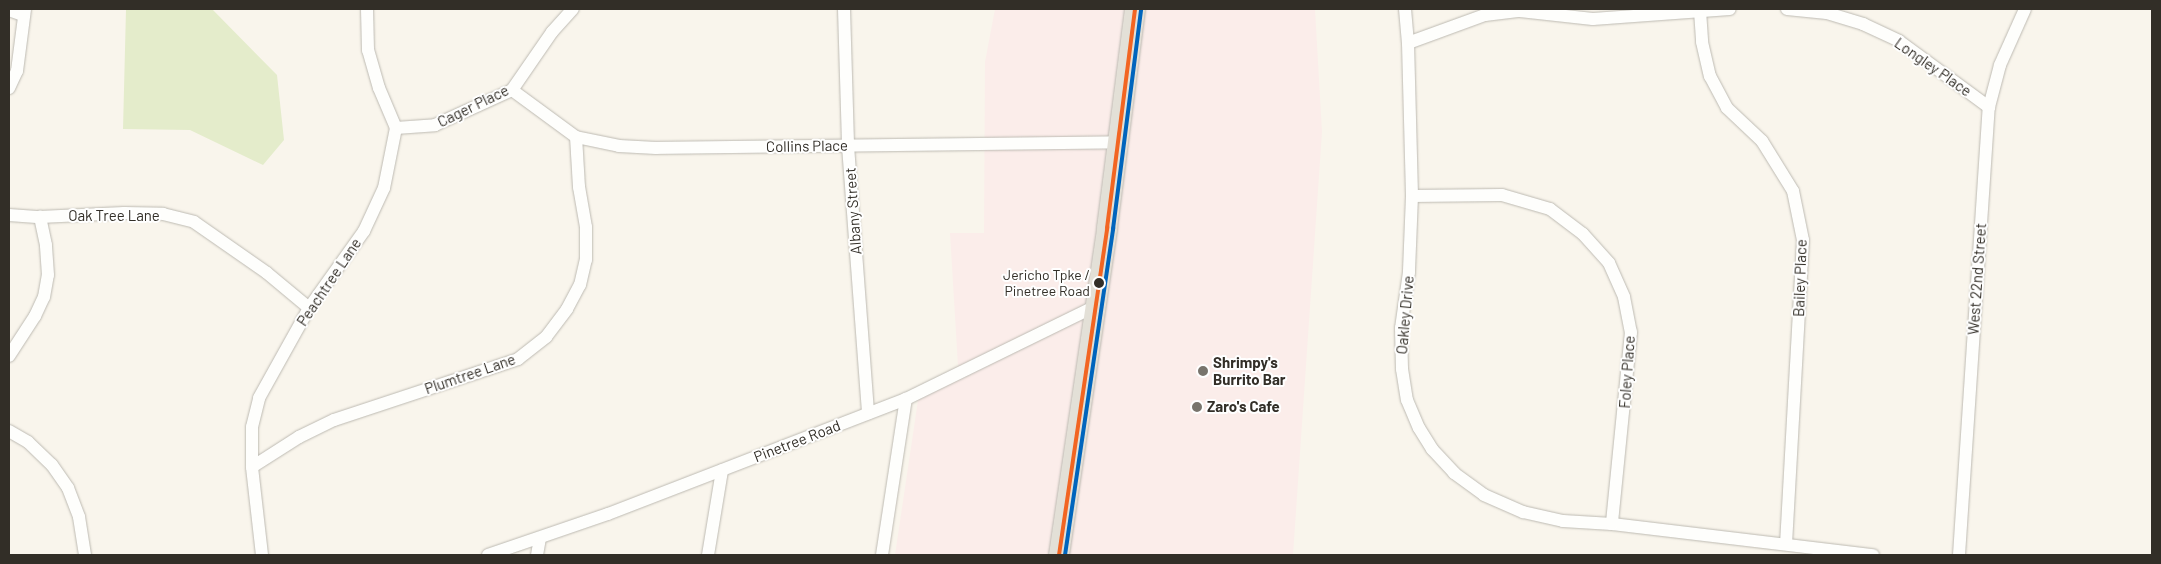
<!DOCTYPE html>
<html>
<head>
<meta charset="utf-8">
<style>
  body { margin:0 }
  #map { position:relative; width:2161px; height:564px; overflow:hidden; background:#f9f5ec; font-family:Barlow,sans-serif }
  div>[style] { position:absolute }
  .commercial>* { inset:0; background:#fbedea }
  .green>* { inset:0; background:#e4eccb }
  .roads { filter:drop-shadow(0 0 1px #bdbab2) drop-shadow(0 0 1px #bdbab2) }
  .street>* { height:12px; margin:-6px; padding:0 6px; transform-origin:6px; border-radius:6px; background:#fefefc }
  .primary>* { height:20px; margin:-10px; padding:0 10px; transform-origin:10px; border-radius:10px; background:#e3e0d7 }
  .bus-1>* { height:4px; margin:-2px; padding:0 2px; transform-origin:2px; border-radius:2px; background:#f26522 }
  .bus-2>* { height:4px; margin:-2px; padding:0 2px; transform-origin:2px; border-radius:2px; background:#0065bd }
  .dots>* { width:14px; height:14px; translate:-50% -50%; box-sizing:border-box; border:2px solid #fff; border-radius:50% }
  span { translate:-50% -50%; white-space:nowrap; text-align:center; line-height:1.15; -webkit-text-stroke:4px #fff; paint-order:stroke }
  .bus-label { font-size:14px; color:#322e27 }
  .right { translate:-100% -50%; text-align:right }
  .street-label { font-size:15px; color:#322e27 }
  .poi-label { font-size:15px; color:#322e27; font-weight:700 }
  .left { translate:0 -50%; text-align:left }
  .frame { position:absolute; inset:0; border:10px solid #322e27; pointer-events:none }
</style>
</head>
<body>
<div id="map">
  <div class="commercial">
    <i style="clip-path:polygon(995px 9px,1315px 9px,1322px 132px,1293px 555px,895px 555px,920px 387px,958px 366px,950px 233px,984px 233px,985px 62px)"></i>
  </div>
  <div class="green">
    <i style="clip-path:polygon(126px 9px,212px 9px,277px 75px,284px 140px,263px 165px,190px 130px,123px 129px)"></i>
  </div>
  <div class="roads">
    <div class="street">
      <i style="left:844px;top:9px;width:137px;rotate:88.3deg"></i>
      <i style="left:848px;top:146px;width:268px;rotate:85.7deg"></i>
      <i style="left:1405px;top:9px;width:34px;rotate:85deg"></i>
      <i style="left:1408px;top:43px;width:153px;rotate:88.5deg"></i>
      <i style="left:1412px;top:196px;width:76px;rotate:92.3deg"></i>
      <i style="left:1409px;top:272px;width:57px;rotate:98.1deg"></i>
      <i style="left:1401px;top:328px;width:41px;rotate:88.6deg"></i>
      <i style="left:1402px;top:369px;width:31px;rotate:81deg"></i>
      <i style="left:1407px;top:400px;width:30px;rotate:67deg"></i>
      <i style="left:1419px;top:428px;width:25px;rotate:58deg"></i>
      <i style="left:1432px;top:449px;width:33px;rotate:47deg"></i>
      <i style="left:1454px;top:473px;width:37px;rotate:36deg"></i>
      <i style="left:1484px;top:495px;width:43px;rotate:23.6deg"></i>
      <i style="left:1523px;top:512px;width:41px;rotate:12.7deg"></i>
      <i style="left:1563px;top:521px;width:49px;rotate:3.5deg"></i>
      <i style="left:1612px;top:524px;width:263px;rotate:6.8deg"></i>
      <i style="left:1787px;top:9px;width:40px;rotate:5.7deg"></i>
      <i style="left:1827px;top:13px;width:38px;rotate:17deg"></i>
      <i style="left:1863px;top:24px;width:40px;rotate:25deg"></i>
      <i style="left:1899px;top:41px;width:112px;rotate:36.3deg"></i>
      <i style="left:9px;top:10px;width:15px;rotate:20deg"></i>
      <i style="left:1700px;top:11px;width:31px;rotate:86deg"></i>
      <i style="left:1702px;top:42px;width:35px;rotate:77deg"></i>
      <i style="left:1710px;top:76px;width:36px;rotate:62deg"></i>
      <i style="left:1727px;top:108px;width:48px;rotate:43.3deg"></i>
      <i style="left:1762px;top:141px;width:59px;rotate:58.2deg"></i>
      <i style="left:1793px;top:191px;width:50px;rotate:78.5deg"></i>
      <i style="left:1803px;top:240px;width:304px;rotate:93.2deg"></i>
      <i style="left:1408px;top:43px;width:82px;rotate:-20deg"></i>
      <i style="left:1485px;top:15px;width:35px;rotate:-7deg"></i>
      <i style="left:1520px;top:11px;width:73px;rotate:6.3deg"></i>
      <i style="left:1593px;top:19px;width:137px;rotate:-4.2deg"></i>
      <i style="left:9px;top:88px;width:19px;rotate:-65deg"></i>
      <i style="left:17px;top:71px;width:63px;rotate:-82.6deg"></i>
      <i style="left:512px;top:90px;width:79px;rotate:36.3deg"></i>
      <i style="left:576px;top:137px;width:44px;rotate:11.8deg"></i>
      <i style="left:619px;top:146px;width:37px;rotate:3deg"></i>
      <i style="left:656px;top:148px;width:462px;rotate:-0.7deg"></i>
      <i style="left:396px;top:128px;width:39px;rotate:-4deg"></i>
      <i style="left:435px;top:125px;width:85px;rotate:-24.4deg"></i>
      <i style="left:512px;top:90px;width:70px;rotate:-55.4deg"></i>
      <i style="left:552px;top:32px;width:31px;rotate:-48deg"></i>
      <i style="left:1412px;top:196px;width:90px;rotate:-0.6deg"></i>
      <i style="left:1502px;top:195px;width:50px;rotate:16.3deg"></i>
      <i style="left:1550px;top:209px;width:41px;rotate:37.1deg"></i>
      <i style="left:1583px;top:234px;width:39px;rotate:48deg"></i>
      <i style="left:1609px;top:263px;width:37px;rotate:66deg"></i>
      <i style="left:1624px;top:297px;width:36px;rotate:79deg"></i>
      <i style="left:1631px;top:332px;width:193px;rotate:95.7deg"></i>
      <i style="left:9px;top:215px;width:31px;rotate:4deg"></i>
      <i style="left:40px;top:217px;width:84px;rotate:-2.7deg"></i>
      <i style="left:124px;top:213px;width:39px;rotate:1deg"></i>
      <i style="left:163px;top:214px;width:32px;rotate:14deg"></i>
      <i style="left:194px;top:222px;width:89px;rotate:34.9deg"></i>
      <i style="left:267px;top:273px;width:55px;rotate:39.8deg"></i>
      <i style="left:9px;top:356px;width:48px;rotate:-57deg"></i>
      <i style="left:35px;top:316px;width:21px;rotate:-65deg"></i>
      <i style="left:44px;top:297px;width:22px;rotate:-80deg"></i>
      <i style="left:48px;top:275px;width:30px;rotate:-94deg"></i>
      <i style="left:46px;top:245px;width:29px;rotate:-102deg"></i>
      <i style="left:9px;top:431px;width:22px;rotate:30deg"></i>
      <i style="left:28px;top:442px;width:33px;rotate:44deg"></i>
      <i style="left:52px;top:465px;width:28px;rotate:55deg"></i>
      <i style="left:68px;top:488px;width:31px;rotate:69deg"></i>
      <i style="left:79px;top:517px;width:38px;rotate:81deg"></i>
      <i style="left:252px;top:467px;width:56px;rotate:-32.6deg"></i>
      <i style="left:299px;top:437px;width:39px;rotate:-26deg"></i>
      <i style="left:334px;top:420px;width:194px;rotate:-18.3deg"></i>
      <i style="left:518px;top:359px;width:36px;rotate:-38deg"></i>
      <i style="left:546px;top:337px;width:35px;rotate:-53deg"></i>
      <i style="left:567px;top:309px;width:27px;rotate:-62deg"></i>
      <i style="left:580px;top:285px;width:26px;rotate:-77deg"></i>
      <i style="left:586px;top:260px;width:33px;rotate:-90deg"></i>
      <i style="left:586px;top:227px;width:41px;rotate:-99.9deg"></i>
      <i style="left:579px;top:187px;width:50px;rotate:-93.4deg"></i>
      <i style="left:262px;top:555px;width:89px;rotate:-96.5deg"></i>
      <i style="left:252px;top:467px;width:40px;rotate:-90deg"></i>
      <i style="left:252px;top:427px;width:30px;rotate:-76deg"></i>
      <i style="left:259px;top:398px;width:103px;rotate:-60.9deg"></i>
      <i style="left:309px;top:308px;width:95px;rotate:-54.5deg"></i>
      <i style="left:364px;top:231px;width:47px;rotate:-65.1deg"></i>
      <i style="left:384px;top:188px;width:61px;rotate:-78.7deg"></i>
      <i style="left:396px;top:128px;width:43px;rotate:-113deg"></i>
      <i style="left:379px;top:88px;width:40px;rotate:-106deg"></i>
      <i style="left:368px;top:50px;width:41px;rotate:-91.4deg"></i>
      <i style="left:488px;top:555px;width:127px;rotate:-18.9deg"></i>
      <i style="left:608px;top:514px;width:319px;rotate:-21.1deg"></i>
      <i style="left:906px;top:399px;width:212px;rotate:-26.1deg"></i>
      <i style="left:537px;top:555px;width:17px;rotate:-80deg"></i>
      <i style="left:708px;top:555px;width:86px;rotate:-80.6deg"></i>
      <i style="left:882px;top:555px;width:158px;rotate:-81.3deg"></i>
      <i style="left:1959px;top:555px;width:449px;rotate:-86.2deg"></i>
      <i style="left:1989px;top:107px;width:43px;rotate:-75.3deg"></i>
      <i style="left:2000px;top:65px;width:61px;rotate:-65.9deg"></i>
    </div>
    <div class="primary">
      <i style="left:1059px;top:555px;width:331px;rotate:-81.6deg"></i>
      <i style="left:1107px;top:228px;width:221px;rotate:-82.7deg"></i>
    </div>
  </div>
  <div class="bus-1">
    <i style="left:1059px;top:555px;width:331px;rotate:-81.6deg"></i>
    <i style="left:1107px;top:228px;width:221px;rotate:-82.7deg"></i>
  </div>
  <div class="bus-2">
    <i style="left:1065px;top:555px;width:330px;rotate:-81.6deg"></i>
    <i style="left:1113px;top:229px;width:221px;rotate:-82.7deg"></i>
  </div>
  <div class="dots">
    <i style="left:1099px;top:283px;background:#322e27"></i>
    <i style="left:1203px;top:371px;background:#78746c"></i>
    <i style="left:1197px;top:407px;background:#78746c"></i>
  </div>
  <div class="bus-label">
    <span class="right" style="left:1090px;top:283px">Jericho Tpke /<br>Pinetree Road</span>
  </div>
  <div class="street-label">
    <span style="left:1933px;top:67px;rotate:35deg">Longley Place</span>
    <span style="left:473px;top:106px;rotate:-26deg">Cager Place</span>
    <span style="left:807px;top:146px;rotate:-1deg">Collins Place</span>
    <span style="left:853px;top:211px;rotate:-94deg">Albany Street</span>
    <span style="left:114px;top:216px">Oak Tree Lane</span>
    <span style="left:1800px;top:278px;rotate:-88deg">Bailey Place</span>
    <span style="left:1977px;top:279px;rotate:-86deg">West 22nd Street</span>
    <span style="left:329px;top:282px;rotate:-56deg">Peachtree Lane</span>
    <span style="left:1405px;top:315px;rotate:-85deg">Oakley Drive</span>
    <span style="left:1627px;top:372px;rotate:-86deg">Foley Place</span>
    <span style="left:470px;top:374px;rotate:-19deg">Plumtree Lane</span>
    <span style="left:797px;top:441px;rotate:-21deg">Pinetree Road</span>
  </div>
  <div class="poi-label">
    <span class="left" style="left:1213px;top:371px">Shrimpy's<br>Burrito Bar</span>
    <span class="left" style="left:1207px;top:407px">Zaro's Cafe</span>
  </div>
  <div class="frame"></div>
</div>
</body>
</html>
